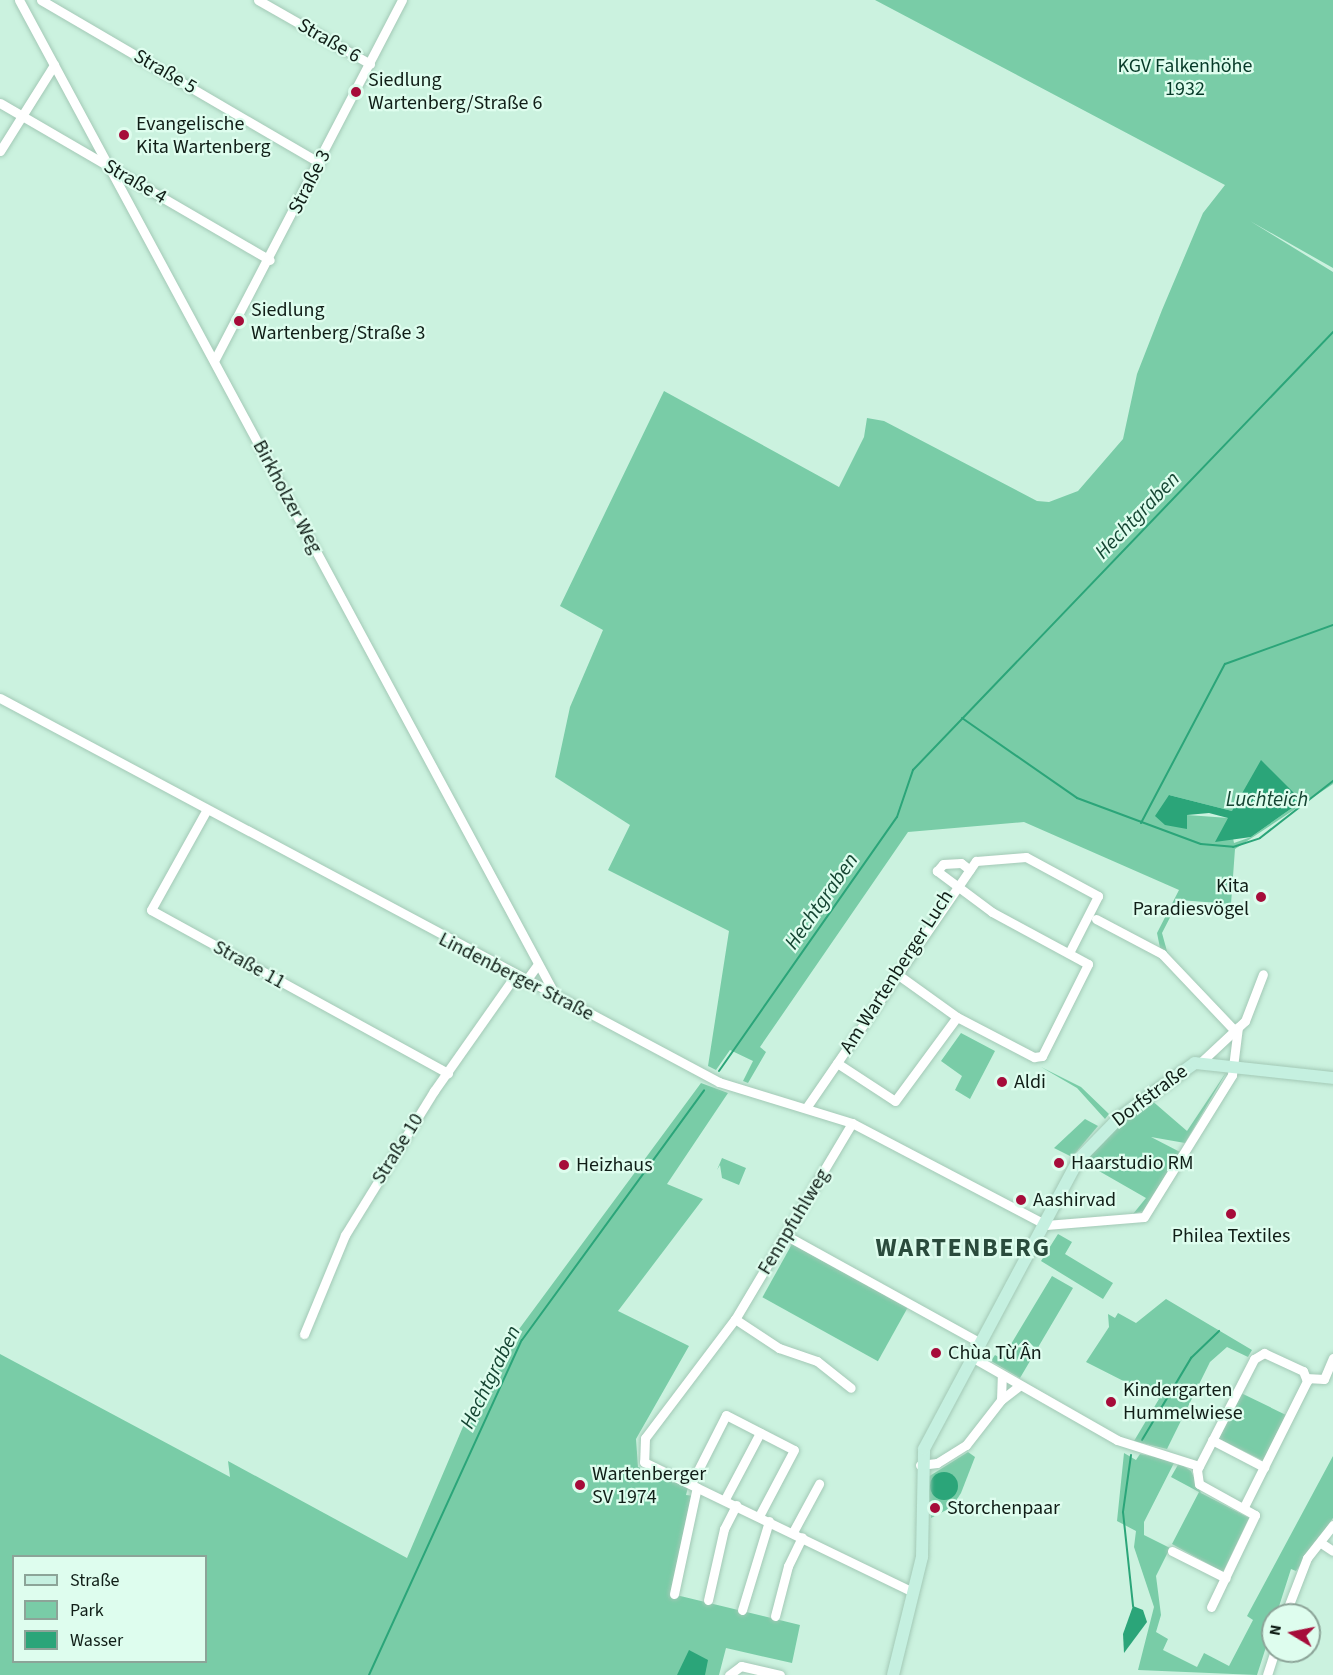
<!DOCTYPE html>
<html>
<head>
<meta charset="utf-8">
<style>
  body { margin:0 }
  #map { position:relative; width:1333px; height:1675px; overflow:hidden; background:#cbf2df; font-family:"Source Sans 3",sans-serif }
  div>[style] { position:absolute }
  .green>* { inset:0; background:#79cca7; transform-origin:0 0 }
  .water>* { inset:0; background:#2ba579 }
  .round { border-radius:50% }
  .stream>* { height:2px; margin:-1px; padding:0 1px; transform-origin:1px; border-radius:1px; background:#2ba579 }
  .roads { filter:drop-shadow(0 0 2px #a3c9b6) drop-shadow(0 0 2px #a3c9b6) }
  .street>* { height:9px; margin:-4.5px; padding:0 4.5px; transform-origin:4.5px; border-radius:4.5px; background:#fff }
  .secondary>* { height:12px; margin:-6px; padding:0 6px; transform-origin:6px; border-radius:6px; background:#c5f0e0 }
  .dots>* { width:16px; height:16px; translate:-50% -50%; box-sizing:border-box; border:3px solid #defdee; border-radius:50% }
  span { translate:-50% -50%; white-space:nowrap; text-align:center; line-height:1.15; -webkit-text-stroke:4.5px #defdee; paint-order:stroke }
  .street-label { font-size:20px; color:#101e17 }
  .park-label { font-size:20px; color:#063a28 }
  .poi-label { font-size:20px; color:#101e17 }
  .left { translate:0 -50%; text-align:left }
  .right { translate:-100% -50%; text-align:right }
  .water-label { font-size:21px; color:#154532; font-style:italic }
  .district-label { font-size:26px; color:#2a4b3c; font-weight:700; letter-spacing:1.5px }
  .legend { position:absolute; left:12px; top:1555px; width:195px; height:108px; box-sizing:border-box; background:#defdee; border:2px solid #8ca498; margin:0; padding:8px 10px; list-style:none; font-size:18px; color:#101e17 }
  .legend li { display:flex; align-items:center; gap:12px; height:30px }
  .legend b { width:30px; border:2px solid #8ca498 }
  .north { position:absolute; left:1261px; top:1603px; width:60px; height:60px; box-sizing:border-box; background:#defdee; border:2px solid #8ca498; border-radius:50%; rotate:280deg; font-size:16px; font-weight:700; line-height:24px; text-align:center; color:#101e17 }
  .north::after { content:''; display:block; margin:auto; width:21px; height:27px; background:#a60c3a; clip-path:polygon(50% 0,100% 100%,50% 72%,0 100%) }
</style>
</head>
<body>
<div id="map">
  <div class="green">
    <i style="clip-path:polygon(evenodd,875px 0,1333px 0,1333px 268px,1250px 221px,1333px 272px,1333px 784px,1235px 849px,1231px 904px,1179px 900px,1162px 933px,1168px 955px,1160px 948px,1157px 933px,1179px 890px,1024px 822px,908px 832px,760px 1047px,766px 1052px,748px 1083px,743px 1081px,753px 1061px,730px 1050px,716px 1070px,708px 1066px,729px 931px,608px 870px,630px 825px,555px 777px,570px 707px,603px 630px,560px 606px,664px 391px,839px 487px,864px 437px,867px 418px,884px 421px,1037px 501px,1049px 502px,1078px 491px,1123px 439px,1137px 374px,1162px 310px,1203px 213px,1225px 185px,875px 0,1169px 795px,1232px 811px,1302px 801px,1251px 837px,1234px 843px,1229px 818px,1187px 815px,1169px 795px)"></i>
    <i style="clip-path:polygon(961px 1033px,995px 1051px,970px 1099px,955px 1090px,962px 1076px,941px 1061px)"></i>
    <i style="clip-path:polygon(1041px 1067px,1081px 1087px,1109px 1114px,1105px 1119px,1077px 1088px)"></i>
    <i style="clip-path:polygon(1227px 1071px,1185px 1143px,1151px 1137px,1180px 1152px,1143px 1211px,1133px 1214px,1146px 1198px,1085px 1163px,1087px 1155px,1150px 1099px,1187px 1131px)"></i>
    <i style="clip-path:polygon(evenodd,701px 1083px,728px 1093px,667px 1184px,703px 1199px,618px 1311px,689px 1346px,636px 1439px,638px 1467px,688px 1487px,686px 1495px,694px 1496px,672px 1594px,800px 1625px,792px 1663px,726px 1648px,719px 1675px,0 1675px,0 1354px,230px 1477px,228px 1461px,407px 1558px,465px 1422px,511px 1340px,701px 1083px,14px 1556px,206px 1556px,206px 1662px,14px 1662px,14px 1556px)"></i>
    <i style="clip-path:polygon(1085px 1119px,1098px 1126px,1072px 1157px,1054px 1148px)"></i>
    <i style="clip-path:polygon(722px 1158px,746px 1168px,739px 1185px,722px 1178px,720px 1165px,717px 1170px)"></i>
    <i style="clip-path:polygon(1058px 1234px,1072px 1242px,1065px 1254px,1113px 1283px,1103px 1299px,1041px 1261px)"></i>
    <i style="left:792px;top:1244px;width:132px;height:61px;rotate:29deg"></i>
    <i style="clip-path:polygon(1052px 1276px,1073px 1288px,1020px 1378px,991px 1361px,995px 1355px,1002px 1359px)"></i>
    <i style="clip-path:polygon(1166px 1299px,1252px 1350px,1248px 1357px,1227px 1347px,1210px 1362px,1167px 1449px,1134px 1441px,1159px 1399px,1086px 1362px,1109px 1327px,1108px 1314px,1115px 1318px,1118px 1313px,1136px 1323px)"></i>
    <i style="left:1241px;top:1393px;width:50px;height:51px;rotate:26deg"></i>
    <i style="clip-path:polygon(968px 1452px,975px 1457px,961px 1493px,952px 1507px,931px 1518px,928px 1477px)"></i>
    <i style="clip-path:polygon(1124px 1453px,1136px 1460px,1140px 1454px,1175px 1461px,1144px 1522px,1144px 1535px,1170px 1548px,1156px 1576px,1161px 1615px,1156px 1632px,1168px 1639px,1163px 1650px,1197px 1667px,1204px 1653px,1229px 1666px,1253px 1620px,1247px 1616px,1333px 1456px,1333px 1518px,1296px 1571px,1291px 1569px,1257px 1675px,1138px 1670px,1154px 1607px,1134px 1547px,1136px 1531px,1117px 1521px)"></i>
    <i style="clip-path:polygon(1179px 1463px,1191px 1471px,1201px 1493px,1249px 1518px,1223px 1572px,1172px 1544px,1199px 1492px,1171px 1477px)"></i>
  </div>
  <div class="water">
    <i style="clip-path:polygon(1261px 760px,1302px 801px,1251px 837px,1215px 842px,1228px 818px,1209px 813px,1187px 815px,1187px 829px,1165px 825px,1155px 816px,1169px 795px,1232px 811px)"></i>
    <i class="round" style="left:930px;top:1472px;width:28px;height:28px"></i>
    <i style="clip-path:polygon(1133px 1606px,1143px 1610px,1147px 1622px,1124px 1653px,1123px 1634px)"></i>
    <i style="clip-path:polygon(689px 1650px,708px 1660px,705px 1675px,677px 1675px)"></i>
  </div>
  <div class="stream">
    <i style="left:962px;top:718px;width:140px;rotate:34.8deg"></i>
    <i style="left:1077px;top:798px;width:132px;rotate:20.4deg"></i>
    <i style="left:1201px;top:844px;width:32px;rotate:5deg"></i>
    <i style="left:1233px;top:847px;width:28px;rotate:-18deg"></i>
    <i style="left:1260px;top:838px;width:93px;rotate:-38deg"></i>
    <i style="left:1141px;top:823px;width:180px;rotate:-62.2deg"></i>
    <i style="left:1225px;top:664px;width:115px;rotate:-19.9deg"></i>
    <i style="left:719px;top:1071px;width:310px;rotate:-55deg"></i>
    <i style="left:897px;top:817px;width:50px;rotate:-71.2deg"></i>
    <i style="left:913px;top:770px;width:607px;rotate:-46.2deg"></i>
    <i style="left:1142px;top:1440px;width:96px;rotate:-59.1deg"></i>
    <i style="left:1191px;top:1358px;width:39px;rotate:-44deg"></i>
    <i style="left:1131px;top:1455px;width:58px;rotate:98deg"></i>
    <i style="left:1123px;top:1512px;width:95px;rotate:83.9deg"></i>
    <i style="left:369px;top:1675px;width:368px;rotate:-65.5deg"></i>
    <i style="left:522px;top:1340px;width:309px;rotate:-53.9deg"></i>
  </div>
  <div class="roads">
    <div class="street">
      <i style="left:19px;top:0;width:1123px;rotate:61.68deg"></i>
      <i style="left:552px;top:989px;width:5px;rotate:112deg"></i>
      <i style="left:41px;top:0;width:323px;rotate:30.3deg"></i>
      <i style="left:258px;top:0;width:129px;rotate:29.7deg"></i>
      <i style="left:0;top:103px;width:312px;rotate:30.2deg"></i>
      <i style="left:0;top:151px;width:102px;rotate:-57.9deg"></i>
      <i style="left:214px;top:361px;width:407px;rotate:-62.5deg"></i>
      <i style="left:0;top:698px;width:815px;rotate:28.11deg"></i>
      <i style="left:719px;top:1082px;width:139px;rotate:17.1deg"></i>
      <i style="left:852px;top:1123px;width:219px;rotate:27.7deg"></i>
      <i style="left:1046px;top:1225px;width:98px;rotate:-4.7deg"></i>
      <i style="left:1144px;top:1217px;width:167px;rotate:-58.2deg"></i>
      <i style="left:1232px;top:1075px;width:48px;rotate:-82.9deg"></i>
      <i style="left:206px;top:811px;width:113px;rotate:119.1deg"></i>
      <i style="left:151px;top:910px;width:339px;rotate:28.8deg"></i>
      <i style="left:1096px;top:919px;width:75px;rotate:27.9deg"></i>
      <i style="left:1162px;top:954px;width:105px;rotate:46.5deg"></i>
      <i style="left:897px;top:974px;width:74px;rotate:35.6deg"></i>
      <i style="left:957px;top:1017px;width:87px;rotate:27.5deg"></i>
      <i style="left:1034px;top:1057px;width:8px;rotate:-7deg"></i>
      <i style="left:1042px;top:1056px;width:103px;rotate:-63.4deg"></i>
      <i style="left:1088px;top:964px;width:109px;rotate:-151.6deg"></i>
      <i style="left:992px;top:912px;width:69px;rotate:-143.3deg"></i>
      <i style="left:937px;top:871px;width:9px;rotate:-49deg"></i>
      <i style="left:943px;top:864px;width:18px;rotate:-3deg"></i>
      <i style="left:961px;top:863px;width:11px;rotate:38deg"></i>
      <i style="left:525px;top:982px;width:22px;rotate:-54deg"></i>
      <i style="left:1201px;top:1062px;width:60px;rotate:-43deg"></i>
      <i style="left:1245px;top:1021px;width:50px;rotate:-69deg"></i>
      <i style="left:837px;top:1063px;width:69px;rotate:33.2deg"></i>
      <i style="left:895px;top:1101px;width:104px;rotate:-53.6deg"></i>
      <i style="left:806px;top:1108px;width:300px;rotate:-55.5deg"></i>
      <i style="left:976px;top:861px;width:50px;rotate:-4.6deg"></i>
      <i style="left:1026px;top:857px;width:82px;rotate:28.4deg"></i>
      <i style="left:1098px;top:896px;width:64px;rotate:117deg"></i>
      <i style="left:852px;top:1123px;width:228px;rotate:120.8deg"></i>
      <i style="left:735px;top:1319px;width:149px;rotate:127.1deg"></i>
      <i style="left:645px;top:1438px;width:24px;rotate:92deg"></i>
      <i style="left:644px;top:1462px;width:297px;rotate:25.8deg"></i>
      <i style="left:787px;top:1236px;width:219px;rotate:28.9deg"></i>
      <i style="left:735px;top:1319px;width:53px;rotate:33.4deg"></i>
      <i style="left:779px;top:1348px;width:40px;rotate:18.9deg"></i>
      <i style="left:817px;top:1361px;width:43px;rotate:38.5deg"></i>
      <i style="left:304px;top:1334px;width:107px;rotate:-67.5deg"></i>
      <i style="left:345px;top:1235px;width:169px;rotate:-58.3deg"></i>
      <i style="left:434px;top:1091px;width:139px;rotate:-54.9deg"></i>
      <i style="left:970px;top:1356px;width:169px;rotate:29.7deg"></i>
      <i style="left:1117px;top:1440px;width:86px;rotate:17.6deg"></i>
      <i style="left:1306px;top:1378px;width:18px;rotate:3deg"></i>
      <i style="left:1324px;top:1379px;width:23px;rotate:-67deg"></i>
      <i style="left:1001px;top:1400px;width:24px;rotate:-88deg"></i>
      <i style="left:1212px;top:1440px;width:59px;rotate:27.4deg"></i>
      <i style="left:920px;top:1465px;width:17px;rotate:-7deg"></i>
      <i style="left:937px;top:1463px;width:34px;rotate:-32deg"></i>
      <i style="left:966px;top:1445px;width:57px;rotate:-52.1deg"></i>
      <i style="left:1001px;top:1400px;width:23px;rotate:-38deg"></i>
      <i style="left:691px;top:1484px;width:77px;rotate:-63.1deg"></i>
      <i style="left:726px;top:1415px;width:76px;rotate:27.2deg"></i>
      <i style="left:794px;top:1450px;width:75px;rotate:117.9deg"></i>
      <i style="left:725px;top:1499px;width:75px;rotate:-62.1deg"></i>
      <i style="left:793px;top:1532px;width:55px;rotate:-61.6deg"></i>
      <i style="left:1321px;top:1543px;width:14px;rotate:34deg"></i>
      <i style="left:1172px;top:1551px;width:60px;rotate:26.6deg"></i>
      <i style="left:674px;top:1594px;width:109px;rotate:-77.9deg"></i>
      <i style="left:708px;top:1600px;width:73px;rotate:-77.3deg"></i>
      <i style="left:724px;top:1529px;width:27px;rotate:-63deg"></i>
      <i style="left:1211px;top:1607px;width:102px;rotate:-64.4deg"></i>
      <i style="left:1255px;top:1515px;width:64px;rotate:-151deg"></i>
      <i style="left:1199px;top:1484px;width:14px;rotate:-98deg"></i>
      <i style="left:1197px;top:1470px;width:125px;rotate:-62.8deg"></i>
      <i style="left:1254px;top:1359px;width:12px;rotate:-31deg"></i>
      <i style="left:1264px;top:1353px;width:43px;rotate:24.8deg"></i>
      <i style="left:1303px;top:1371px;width:11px;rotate:68deg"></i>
      <i style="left:1307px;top:1381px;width:141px;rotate:116.6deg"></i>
      <i style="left:742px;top:1610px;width:93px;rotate:-73.1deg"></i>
      <i style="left:1285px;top:1615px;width:61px;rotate:-68.9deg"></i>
      <i style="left:1307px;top:1558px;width:42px;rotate:-51.8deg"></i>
      <i style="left:775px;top:1616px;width:52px;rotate:-75.4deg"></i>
      <i style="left:788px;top:1566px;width:32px;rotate:-64deg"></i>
      <i style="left:729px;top:1675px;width:15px;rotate:-37deg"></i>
      <i style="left:741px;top:1666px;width:40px;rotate:13deg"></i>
      <i style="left:1267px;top:1675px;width:25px;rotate:-72deg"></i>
    </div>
    <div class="secondary">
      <i style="left:893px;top:1675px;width:122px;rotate:-76.2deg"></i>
      <i style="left:922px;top:1557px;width:108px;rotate:-88.9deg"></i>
      <i style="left:924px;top:1449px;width:329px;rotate:-61.9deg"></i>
      <i style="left:1079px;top:1159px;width:59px;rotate:-45.7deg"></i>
      <i style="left:1120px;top:1117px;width:92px;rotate:-35.8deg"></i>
      <i style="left:1195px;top:1063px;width:139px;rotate:6.2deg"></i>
    </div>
  </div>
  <div class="dots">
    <i style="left:356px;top:92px;background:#a60c3a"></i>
    <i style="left:124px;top:135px;background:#a60c3a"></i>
    <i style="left:239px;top:321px;background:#a60c3a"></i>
    <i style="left:1261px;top:897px;background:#a60c3a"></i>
    <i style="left:1002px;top:1082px;background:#a60c3a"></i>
    <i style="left:1059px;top:1163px;background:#a60c3a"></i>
    <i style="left:564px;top:1165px;background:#a60c3a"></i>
    <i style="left:1021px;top:1200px;background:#a60c3a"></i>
    <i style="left:1231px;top:1214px;background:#a60c3a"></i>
    <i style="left:936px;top:1353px;background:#a60c3a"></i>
    <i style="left:1111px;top:1402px;background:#a60c3a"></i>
    <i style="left:580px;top:1485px;background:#a60c3a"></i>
    <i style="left:935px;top:1508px;background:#a60c3a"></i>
  </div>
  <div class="street-label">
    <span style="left:329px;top:41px;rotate:30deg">Straße 6</span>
    <span style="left:165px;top:72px;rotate:30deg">Straße 5</span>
    <span style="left:135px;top:182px;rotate:30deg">Straße 4</span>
    <span style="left:310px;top:182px;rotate:-63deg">Straße 3</span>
    <span style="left:287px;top:497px;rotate:62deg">Birkholzer Weg</span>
    <span style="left:249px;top:965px;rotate:29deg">Straße 11</span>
    <span style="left:897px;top:972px;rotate:-57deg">Am Wartenberger Luch</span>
    <span style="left:516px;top:977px;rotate:27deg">Lindenberger Straße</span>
    <span style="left:1150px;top:1096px;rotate:-37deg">Dorfstraße</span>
    <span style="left:398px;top:1149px;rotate:-58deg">Straße 10</span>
    <span style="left:794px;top:1222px;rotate:-59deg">Fennpfuhlweg</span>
  </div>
  <div class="park-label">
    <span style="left:1185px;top:78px">KGV Falkenhöhe<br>1932</span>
  </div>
  <div class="poi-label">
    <span class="left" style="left:368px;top:92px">Siedlung<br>Wartenberg/Straße 6</span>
    <span class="left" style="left:136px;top:136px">Evangelische<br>Kita Wartenberg</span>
    <span class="left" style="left:251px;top:322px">Siedlung<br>Wartenberg/Straße 3</span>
    <span class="right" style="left:1249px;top:898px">Kita<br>Paradiesvögel</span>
    <span class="left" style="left:1014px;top:1082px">Aldi</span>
    <span class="left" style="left:1071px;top:1163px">Haarstudio RM</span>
    <span class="left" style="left:576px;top:1165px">Heizhaus</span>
    <span class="left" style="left:1033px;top:1200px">Aashirvad</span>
    <span style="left:1231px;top:1236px">Philea Textiles</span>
    <span class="left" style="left:948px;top:1353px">Chùa Từ Ân</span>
    <span class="left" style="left:1123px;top:1402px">Kindergarten<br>Hummelwiese</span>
    <span class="left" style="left:592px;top:1486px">Wartenberger<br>SV 1974</span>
    <span class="left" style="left:947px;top:1508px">Storchenpaar</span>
  </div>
  <div class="water-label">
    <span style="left:1137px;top:515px;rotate:-46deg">Hechtgraben</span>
    <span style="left:1267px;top:799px">Luchteich</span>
    <span style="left:821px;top:901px;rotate:-55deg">Hechtgraben</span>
    <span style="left:490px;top:1377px;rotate:-64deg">Hechtgraben</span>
  </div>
  <div class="district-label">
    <span style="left:963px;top:1248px">WARTENBERG</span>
  </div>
  <ul class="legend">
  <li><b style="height:8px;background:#c5f0e0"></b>Straße</li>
  <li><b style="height:16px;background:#79cca7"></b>Park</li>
  <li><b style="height:16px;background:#2ba579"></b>Wasser</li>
  </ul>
  <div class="north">N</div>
</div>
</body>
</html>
